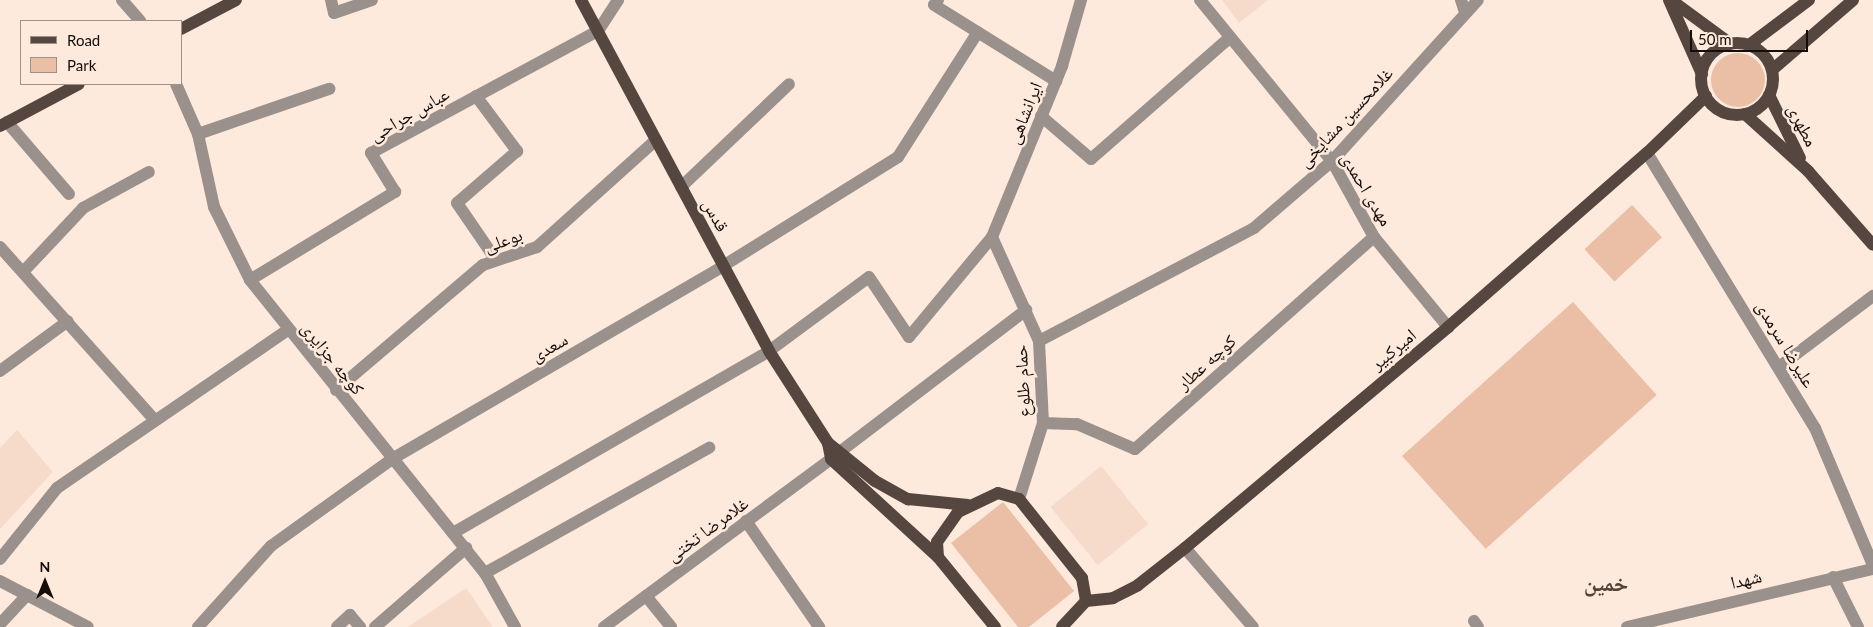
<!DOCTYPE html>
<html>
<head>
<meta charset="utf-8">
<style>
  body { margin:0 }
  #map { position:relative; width:1873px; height:627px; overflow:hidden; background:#fee9dd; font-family:Lato,"Noto Naskh Arabic",sans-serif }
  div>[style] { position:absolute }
  .built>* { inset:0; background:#f7dbca; transform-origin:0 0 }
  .green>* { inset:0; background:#ebbfa5; transform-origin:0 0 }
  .round { border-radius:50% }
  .minor>* { height:12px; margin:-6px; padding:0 6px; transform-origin:6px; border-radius:6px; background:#9a918c }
  .major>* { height:12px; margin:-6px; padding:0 6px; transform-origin:6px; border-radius:6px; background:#55473f }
  .major>.ring { margin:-6px; padding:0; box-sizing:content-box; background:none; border:12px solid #55473f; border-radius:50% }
  span { translate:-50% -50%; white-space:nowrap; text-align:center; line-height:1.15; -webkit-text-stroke:5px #fee9dd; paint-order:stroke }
  .street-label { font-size:18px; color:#140d09 }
  .district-label { font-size:22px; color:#524137; font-weight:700 }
  .legend { position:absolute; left:20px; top:20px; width:162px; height:65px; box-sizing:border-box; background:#fee9dd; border:1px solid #a09188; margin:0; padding:6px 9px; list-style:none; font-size:15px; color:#140d09 }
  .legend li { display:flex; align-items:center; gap:10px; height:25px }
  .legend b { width:25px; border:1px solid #a09188 }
  .north { position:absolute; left:20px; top:557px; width:50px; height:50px; -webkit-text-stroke:4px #fee9dd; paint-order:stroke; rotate:0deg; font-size:14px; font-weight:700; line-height:20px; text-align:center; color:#140d09 }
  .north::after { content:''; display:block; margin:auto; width:18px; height:22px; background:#140d09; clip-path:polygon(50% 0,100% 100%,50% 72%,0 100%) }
  .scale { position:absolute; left:1690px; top:30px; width:118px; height:22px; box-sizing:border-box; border:2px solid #140d09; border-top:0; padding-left:6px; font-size:15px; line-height:18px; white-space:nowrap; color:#140d09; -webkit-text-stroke:4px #fee9dd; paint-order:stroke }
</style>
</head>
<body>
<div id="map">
  <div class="built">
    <i style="clip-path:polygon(1222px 0,1268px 0,1239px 23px)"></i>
    <i style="clip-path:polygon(17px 430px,53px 472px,0 529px,0 448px)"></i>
    <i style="left:1101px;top:466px;width:75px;height:65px;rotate:51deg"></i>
    <i style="clip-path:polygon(466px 588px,493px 627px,408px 627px)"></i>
  </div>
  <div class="green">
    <i class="round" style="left:1711px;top:53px;width:54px;height:54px"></i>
    <i style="left:1632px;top:205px;width:44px;height:65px;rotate:47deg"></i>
    <i style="left:1573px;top:302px;width:125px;height:230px;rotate:48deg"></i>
    <i style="clip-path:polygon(1003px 502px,1074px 591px,1029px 627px,1018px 627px,951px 543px)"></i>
  </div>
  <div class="minor">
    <i style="left:122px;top:0;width:28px;rotate:49deg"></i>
    <i style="left:331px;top:0;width:13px;rotate:77deg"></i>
    <i style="left:334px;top:13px;width:40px;rotate:-18.9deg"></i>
    <i style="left:938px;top:0;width:6px;rotate:129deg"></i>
    <i style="left:934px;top:5px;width:144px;rotate:31.9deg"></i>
    <i style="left:1200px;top:0;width:208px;rotate:50.7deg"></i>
    <i style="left:1332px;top:161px;width:87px;rotate:61.1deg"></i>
    <i style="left:1374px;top:237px;width:117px;rotate:50.6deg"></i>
    <i style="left:1461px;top:0;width:13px;rotate:72deg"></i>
    <i style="left:176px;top:84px;width:55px;rotate:66.3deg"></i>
    <i style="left:198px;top:134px;width:75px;rotate:77.6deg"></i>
    <i style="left:214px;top:207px;width:81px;rotate:63.7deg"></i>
    <i style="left:250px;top:280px;width:376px;rotate:51.3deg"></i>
    <i style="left:485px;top:573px;width:62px;rotate:60.9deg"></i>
    <i style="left:476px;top:96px;width:69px;rotate:53.3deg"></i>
    <i style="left:517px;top:151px;width:79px;rotate:139.1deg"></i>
    <i style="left:457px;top:203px;width:69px;rotate:55.6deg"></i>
    <i style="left:1041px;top:116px;width:66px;rotate:40.7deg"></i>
    <i style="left:1091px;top:159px;width:182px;rotate:-41.2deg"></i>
    <i style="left:7px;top:122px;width:95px;rotate:49.3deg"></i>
    <i style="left:198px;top:134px;width:139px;rotate:-19deg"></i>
    <i style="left:1647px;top:153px;width:322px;rotate:58.6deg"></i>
    <i style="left:1815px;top:428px;width:149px;rotate:67.1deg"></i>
    <i style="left:681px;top:187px;width:149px;rotate:-43.6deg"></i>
    <i style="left:992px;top:237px;width:114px;rotate:65.7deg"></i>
    <i style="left:1039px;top:341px;width:82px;rotate:87.2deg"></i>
    <i style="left:1043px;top:423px;width:80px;rotate:107.5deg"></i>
    <i style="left:0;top:247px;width:229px;rotate:48.2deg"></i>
    <i style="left:23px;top:272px;width:88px;rotate:-46.8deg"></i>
    <i style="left:83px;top:208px;width:75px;rotate:-28.6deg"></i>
    <i style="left:250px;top:280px;width:170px;rotate:-31.3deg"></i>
    <i style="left:395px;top:192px;width:46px;rotate:-121.6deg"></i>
    <i style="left:371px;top:153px;width:258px;rotate:-28.3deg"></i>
    <i style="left:598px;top:31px;width:37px;rotate:-57deg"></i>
    <i style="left:1039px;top:341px;width:243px;rotate:-27.7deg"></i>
    <i style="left:1254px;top:228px;width:103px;rotate:-40.7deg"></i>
    <i style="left:1332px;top:161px;width:217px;rotate:-47.8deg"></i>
    <i style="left:1779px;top:367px;width:118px;rotate:-37.1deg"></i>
    <i style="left:0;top:371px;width:84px;rotate:-36.3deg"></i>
    <i style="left:336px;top:390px;width:193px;rotate:-40.4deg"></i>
    <i style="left:483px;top:265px;width:57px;rotate:-18.4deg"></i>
    <i style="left:537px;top:247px;width:160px;rotate:-42deg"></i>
    <i style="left:1043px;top:423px;width:34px;rotate:2deg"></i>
    <i style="left:1077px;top:424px;width:63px;rotate:23.3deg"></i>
    <i style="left:1135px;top:449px;width:319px;rotate:-41.6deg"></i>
    <i style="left:841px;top:451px;width:233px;rotate:-37.3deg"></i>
    <i style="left:746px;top:521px;width:129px;rotate:55.4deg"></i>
    <i style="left:453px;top:533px;width:365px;rotate:-29.9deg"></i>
    <i style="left:769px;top:351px;width:124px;rotate:-36.5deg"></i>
    <i style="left:869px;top:277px;width:72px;rotate:56.3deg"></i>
    <i style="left:909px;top:337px;width:130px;rotate:-50.3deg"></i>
    <i style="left:992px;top:237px;width:185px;rotate:-67.7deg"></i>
    <i style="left:1062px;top:66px;width:69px;rotate:-73.9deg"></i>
    <i style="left:1185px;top:548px;width:104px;rotate:49.3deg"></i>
    <i style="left:0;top:559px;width:91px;rotate:-51.2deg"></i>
    <i style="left:57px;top:488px;width:280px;rotate:-34.4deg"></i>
    <i style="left:485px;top:573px;width:257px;rotate:-29.2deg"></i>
    <i style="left:1833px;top:577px;width:56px;rotate:63.4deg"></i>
    <i style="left:0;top:581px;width:99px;rotate:27.6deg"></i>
    <i style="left:646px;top:596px;width:40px;rotate:51deg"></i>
    <i style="left:1474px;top:621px;width:7px;rotate:56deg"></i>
    <i style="left:0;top:624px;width:40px;rotate:-47deg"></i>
    <i style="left:198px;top:627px;width:109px;rotate:-48deg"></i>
    <i style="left:271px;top:546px;width:149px;rotate:-35.7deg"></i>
    <i style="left:392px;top:459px;width:383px;rotate:-30.2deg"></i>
    <i style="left:723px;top:266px;width:206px;rotate:-31.9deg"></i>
    <i style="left:898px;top:157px;width:148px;rotate:-57.4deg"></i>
    <i style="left:337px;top:627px;width:18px;rotate:-43deg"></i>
    <i style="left:350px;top:615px;width:16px;rotate:50deg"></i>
    <i style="left:375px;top:627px;width:121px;rotate:-41deg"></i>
    <i style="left:604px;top:627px;width:282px;rotate:-36.5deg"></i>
    <i style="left:1627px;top:627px;width:253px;rotate:-13.3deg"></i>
  </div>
  <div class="major">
    <i style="left:581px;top:0;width:398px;rotate:61.8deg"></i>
    <i style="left:769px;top:351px;width:109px;rotate:57.3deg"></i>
    <i style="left:828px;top:443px;width:16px;rotate:79deg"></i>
    <i style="left:831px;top:459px;width:145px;rotate:42.5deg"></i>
    <i style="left:1669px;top:0;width:81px;rotate:66deg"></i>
    <i style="left:1671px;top:0;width:74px;rotate:36.3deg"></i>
    <i style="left:181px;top:29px;width:62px;rotate:-27.8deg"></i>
    <i class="ring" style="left:1701px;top:43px;width:60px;height:60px"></i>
    <i style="left:1749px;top:45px;width:75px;rotate:-36.9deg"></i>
    <i style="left:1772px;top:70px;width:107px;rotate:-40.8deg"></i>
    <i style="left:1769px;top:95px;width:70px;rotate:63.8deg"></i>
    <i style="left:1745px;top:114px;width:85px;rotate:42.1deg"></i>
    <i style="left:1808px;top:171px;width:98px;rotate:48.7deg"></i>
    <i style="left:0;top:126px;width:89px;rotate:-28deg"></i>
    <i style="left:828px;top:443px;width:60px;rotate:39deg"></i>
    <i style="left:875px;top:481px;width:38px;rotate:29deg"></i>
    <i style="left:908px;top:499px;width:60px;rotate:5.7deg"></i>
    <i style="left:1086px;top:601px;width:27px;rotate:-6deg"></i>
    <i style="left:1113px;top:598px;width:28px;rotate:-27deg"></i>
    <i style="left:1138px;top:585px;width:60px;rotate:-38.2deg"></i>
    <i style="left:1185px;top:548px;width:344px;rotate:-40deg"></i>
    <i style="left:1448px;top:327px;width:264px;rotate:-41.2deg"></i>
    <i style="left:1647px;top:153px;width:82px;rotate:-44deg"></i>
    <i style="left:995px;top:627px;width:90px;rotate:-129.2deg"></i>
    <i style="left:938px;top:557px;width:15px;rotate:-94deg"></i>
    <i style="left:937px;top:542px;width:37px;rotate:-55deg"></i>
    <i style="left:958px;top:512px;width:44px;rotate:-25.4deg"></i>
    <i style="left:998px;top:493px;width:22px;rotate:16deg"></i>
    <i style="left:1019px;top:499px;width:101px;rotate:51.4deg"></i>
    <i style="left:1082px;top:578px;width:23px;rotate:80deg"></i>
    <i style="left:1086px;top:601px;width:35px;rotate:133deg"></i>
  </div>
  <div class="street-label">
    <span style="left:1024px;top:113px;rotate:-68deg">ایرانشاهی</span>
    <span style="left:409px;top:114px;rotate:-30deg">عباس جراحی</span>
    <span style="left:1345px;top:117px;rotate:-47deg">غلامحسین مشایخی</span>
    <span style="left:1803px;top:125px;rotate:63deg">مطهری</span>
    <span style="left:1367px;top:189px;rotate:59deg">مهدی احمدی</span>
    <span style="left:716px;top:215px;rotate:62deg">قدس</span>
    <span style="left:503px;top:240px;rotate:-19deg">بوعلی</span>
    <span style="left:1786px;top:344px;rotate:59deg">علیرضا سرمدی</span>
    <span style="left:549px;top:347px;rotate:-30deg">سعدی</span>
    <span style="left:1393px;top:349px;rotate:-40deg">امیرکبیر</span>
    <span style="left:333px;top:358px;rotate:51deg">کوچه جزایری</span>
    <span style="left:1206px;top:362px;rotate:-42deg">کوچه عطار</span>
    <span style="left:1022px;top:381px;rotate:-93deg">حمام طلوع</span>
    <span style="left:707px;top:529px;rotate:-36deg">غلامرضا تختی</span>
    <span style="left:1746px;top:579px;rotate:-13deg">شهدا</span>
  </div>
  <div class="district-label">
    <span style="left:1606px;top:583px">خمین</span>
  </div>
  <ul class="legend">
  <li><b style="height:6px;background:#55473f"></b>Road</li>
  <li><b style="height:14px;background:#ebbfa5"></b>Park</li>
  </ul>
  <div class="north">N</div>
  <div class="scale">50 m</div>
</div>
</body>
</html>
